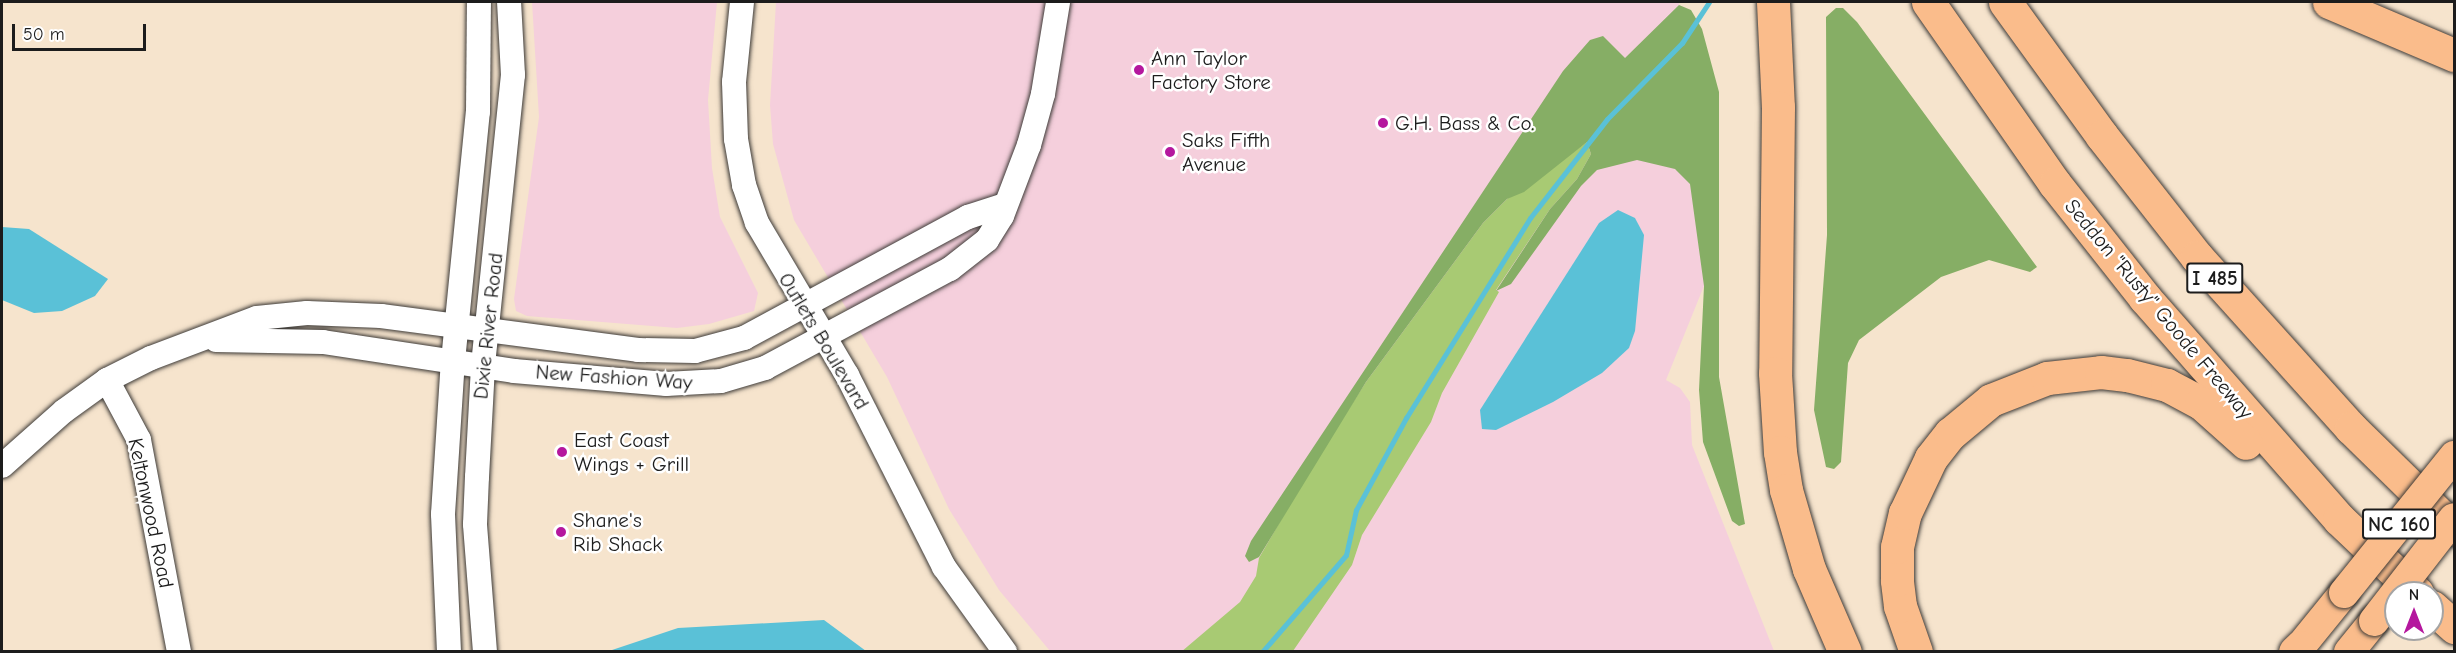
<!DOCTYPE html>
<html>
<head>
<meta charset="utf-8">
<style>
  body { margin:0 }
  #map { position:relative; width:2456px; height:653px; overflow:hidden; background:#f6e4cd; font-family:"Comic Neue",sans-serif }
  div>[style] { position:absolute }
  .built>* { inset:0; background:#f5cfdc }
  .green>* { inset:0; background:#a8ca73 }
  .forest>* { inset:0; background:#86ae65 }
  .water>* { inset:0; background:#5ac1d7 }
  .stream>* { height:5px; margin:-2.5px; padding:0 2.5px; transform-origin:2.5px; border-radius:2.5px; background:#5ac1d7 }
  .roads { filter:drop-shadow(0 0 2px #3d3a37) drop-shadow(0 0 2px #3d3a37) }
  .minor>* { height:24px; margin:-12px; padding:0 12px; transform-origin:12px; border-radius:12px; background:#fff }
  .major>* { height:30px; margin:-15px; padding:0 15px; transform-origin:15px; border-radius:15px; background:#fabc8b }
  .highway>* { height:33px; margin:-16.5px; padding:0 16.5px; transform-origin:16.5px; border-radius:16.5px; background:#fabc8b }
  .bridges { filter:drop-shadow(0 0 2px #3d3a37) drop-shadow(0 0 2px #3d3a37) }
  .major-bridge>* { height:30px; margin:-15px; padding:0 15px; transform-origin:15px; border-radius:15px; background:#fabc8b }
  .dots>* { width:16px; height:16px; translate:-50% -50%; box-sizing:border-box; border:3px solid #fff; border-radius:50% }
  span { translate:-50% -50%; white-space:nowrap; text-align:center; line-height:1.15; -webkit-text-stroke:5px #fff; paint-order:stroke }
  .shield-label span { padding:2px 4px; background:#fff; border:2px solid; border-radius:4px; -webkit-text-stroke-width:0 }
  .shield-label { font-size:20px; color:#1c1c1c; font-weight:700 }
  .poi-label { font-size:21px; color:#1c1c1c }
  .left { translate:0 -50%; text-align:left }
  .street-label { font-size:21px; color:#1c1c1c }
  .frame { position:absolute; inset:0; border:3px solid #1c1c1c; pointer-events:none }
  .north { position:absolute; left:2384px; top:581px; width:60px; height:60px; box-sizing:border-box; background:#fff; border:2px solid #a4a4a4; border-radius:50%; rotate:0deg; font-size:16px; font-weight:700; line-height:24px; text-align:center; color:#1c1c1c }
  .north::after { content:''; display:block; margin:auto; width:21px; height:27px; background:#b5179e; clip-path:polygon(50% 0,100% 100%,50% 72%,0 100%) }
  .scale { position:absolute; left:12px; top:24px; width:134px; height:27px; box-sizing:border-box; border:3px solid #1c1c1c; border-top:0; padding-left:8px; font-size:18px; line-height:21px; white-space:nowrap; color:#1c1c1c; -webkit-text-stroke:4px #fff; paint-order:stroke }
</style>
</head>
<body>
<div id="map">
  <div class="built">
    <i style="clip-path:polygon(532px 2px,717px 2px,708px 100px,712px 168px,720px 217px,758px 293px,754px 311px,709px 324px,677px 328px,527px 316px,516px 311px,514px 299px,539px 117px)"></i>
    <i style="clip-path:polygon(776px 2px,1679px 2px,1714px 261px,1666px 380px,1680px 388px,1690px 402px,1692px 445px,1774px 651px,1050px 651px,999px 590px,949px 509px,887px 377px,794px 220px,773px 144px,770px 105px)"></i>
  </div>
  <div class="green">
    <i style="clip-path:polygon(1587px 142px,1591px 154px,1577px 179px,1550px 209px,1496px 290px,1499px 292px,1442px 393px,1431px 422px,1362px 535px,1352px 565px,1293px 651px,1181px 652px,1240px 602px,1256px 576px,1259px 558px,1311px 468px,1366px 382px,1483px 223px,1507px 199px)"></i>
  </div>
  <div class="forest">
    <i style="clip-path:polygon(1679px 5px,1691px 10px,1702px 29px,1719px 92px,1719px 377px,1745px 524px,1739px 526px,1732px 521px,1703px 442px,1699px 390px,1704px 286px,1690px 184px,1675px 169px,1637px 160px,1597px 170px,1581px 186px,1511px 284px,1496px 291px,1550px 209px,1577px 179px,1591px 154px,1587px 142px,1524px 192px,1507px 199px,1483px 223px,1366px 382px,1259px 557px,1249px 562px,1245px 556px,1251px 541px,1563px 71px,1590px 40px,1603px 36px,1625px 58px)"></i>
    <i style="clip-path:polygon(1836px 8px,1843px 8px,1857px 22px,2037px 267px,2030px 272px,1989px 260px,1941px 277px,1859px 340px,1848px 363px,1841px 462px,1834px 469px,1826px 467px,1814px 410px,1827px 235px,1826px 17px)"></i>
  </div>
  <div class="water">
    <i style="clip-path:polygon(1618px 210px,1635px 218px,1644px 235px,1635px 331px,1629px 348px,1602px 373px,1553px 402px,1496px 430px,1482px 429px,1480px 410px,1599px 223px)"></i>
    <i style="clip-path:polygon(2px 227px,29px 229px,108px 279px,95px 296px,62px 311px,34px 313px,2px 300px)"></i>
    <i style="clip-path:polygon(824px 620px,866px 651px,609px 651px,678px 628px)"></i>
  </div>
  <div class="stream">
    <i style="left:1262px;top:652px;width:128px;rotate:-49.1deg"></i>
    <i style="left:1346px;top:555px;width:46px;rotate:-77.5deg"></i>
    <i style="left:1356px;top:510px;width:105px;rotate:-61.5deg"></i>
    <i style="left:1406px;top:418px;width:235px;rotate:-58.2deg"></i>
    <i style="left:1530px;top:218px;width:125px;rotate:-52.1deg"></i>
    <i style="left:1607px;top:119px;width:107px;rotate:-45.4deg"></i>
    <i style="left:1682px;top:43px;width:49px;rotate:-56.6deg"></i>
  </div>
  <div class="roads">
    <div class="minor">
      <i style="left:742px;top:2px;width:80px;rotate:95.7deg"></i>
      <i style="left:734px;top:82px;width:57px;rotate:88deg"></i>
      <i style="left:736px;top:139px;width:47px;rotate:80.1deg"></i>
      <i style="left:744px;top:185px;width:40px;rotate:71.1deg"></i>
      <i style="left:757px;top:223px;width:177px;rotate:59.4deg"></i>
      <i style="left:847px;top:375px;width:215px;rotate:63.2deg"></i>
      <i style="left:944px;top:567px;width:105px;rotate:54.3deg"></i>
      <i style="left:216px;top:340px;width:107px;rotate:1.1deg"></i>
      <i style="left:323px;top:342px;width:193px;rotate:8.6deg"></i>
      <i style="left:514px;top:371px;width:153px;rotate:4.9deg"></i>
      <i style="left:666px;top:384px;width:55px;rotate:-3.1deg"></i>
      <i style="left:721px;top:381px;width:46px;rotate:-16.5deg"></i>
      <i style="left:765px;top:368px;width:210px;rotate:-28.2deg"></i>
      <i style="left:950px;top:269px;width:47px;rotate:-38.1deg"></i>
      <i style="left:987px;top:240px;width:28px;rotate:-58deg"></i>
      <i style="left:1002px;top:216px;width:76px;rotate:-69.2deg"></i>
      <i style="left:1029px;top:145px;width:53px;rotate:-74.6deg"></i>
      <i style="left:1043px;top:94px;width:93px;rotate:-80.7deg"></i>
      <i style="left:107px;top:380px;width:68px;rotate:61.9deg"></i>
      <i style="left:139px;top:440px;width:216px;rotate:79.3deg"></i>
      <i style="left:2px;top:466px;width:83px;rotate:-41.6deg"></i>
      <i style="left:64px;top:411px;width:53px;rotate:-35.8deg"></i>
      <i style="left:107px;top:380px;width:49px;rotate:-26.6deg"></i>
      <i style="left:151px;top:358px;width:113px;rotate:-20.7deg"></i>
      <i style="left:257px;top:318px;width:50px;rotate:-5.7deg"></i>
      <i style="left:307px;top:313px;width:74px;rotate:2.3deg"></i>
      <i style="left:381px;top:316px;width:259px;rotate:7.5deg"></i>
      <i style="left:638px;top:350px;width:57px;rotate:1deg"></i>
      <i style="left:695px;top:351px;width:51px;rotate:-14.9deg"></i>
      <i style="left:744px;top:338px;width:255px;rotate:-28.4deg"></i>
      <i style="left:968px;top:217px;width:39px;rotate:-18deg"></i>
      <i style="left:449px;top:652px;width:138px;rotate:-92.5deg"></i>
      <i style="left:443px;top:514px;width:153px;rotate:-86.3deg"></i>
      <i style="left:453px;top:361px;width:250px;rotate:-84.3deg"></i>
      <i style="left:478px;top:112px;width:110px;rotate:-89.5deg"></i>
      <i style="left:485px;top:652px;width:128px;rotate:-94.5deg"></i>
      <i style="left:475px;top:524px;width:47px;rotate:-87.6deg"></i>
      <i style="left:477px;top:477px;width:112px;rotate:-86.9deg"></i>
      <i style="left:483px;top:365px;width:292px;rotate:-84.1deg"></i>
      <i style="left:513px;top:75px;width:73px;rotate:-93.1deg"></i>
    </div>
    <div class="major">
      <i style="left:2296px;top:652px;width:76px;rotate:-50.9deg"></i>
      <i style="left:2349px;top:652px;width:40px;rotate:-51deg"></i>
    </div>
    <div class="highway">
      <i style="left:1773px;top:2px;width:105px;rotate:87.3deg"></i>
      <i style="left:1778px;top:107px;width:266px;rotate:90.6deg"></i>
      <i style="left:1775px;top:373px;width:79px;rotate:86.4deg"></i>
      <i style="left:1780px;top:452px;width:38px;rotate:81deg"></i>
      <i style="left:1786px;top:490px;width:82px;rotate:73.8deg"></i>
      <i style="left:1809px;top:569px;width:90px;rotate:66.6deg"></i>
      <i style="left:1928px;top:2px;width:222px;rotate:55.1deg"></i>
      <i style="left:2055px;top:184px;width:145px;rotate:51.7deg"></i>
      <i style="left:2145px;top:298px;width:294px;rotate:48.7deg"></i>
      <i style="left:2339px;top:519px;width:108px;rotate:43.5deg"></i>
      <i style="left:2005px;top:2px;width:165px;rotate:54.1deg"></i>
      <i style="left:2102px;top:136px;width:154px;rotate:51.9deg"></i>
      <i style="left:2197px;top:257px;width:230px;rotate:48deg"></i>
      <i style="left:2351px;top:428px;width:144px;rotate:44.4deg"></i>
      <i style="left:2329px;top:2px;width:136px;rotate:23deg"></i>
      <i style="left:2432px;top:607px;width:30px;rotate:42deg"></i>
      <i style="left:1916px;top:652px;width:49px;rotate:-109.2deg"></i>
      <i style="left:1900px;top:606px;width:26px;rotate:-97deg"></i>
      <i style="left:1897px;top:580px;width:33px;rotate:-90deg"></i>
      <i style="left:1897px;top:547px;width:35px;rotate:-77deg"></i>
      <i style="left:1905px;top:513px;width:61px;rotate:-64.7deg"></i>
      <i style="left:1931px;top:458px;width:31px;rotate:-52deg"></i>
      <i style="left:1950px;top:434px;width:53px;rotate:-39.7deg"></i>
      <i style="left:1991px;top:400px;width:60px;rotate:-21.4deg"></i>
      <i style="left:2047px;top:378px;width:54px;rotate:-6.3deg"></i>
      <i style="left:2101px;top:372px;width:26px;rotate:7deg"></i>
      <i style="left:2127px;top:375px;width:41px;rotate:14deg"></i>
      <i style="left:2167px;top:385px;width:38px;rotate:28deg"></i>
      <i style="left:2201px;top:403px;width:60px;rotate:41.6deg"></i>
      <i style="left:2295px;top:652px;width:7px;rotate:-45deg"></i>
    </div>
  </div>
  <div class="bridges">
    <div class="major-bridge">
      <i style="left:2344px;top:593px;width:176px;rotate:-51.2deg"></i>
      <i style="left:2374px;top:621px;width:130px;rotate:-52.2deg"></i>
    </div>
  </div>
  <div class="dots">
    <i style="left:1139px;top:70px;background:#b5179e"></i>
    <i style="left:1383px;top:123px;background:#b5179e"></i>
    <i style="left:1170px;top:152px;background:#b5179e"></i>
    <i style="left:562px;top:452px;background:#b5179e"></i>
    <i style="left:561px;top:532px;background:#b5179e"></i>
  </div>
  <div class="shield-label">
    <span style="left:2215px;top:278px">I 485</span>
    <span style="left:2399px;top:524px">NC 160</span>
  </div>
  <div class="poi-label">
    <span class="left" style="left:1151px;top:70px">Ann Taylor<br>Factory Store</span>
    <span class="left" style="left:1395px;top:123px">G.H. Bass &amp; Co.</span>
    <span class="left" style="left:1182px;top:152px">Saks Fifth<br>Avenue</span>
    <span class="left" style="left:574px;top:452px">East Coast<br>Wings + Grill</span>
    <span class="left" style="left:573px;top:532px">Shane's<br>Rib Shack</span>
  </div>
  <div class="street-label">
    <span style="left:2159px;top:309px;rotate:50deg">Seddon "Rusty" Goode Freeway</span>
    <span style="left:488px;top:326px;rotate:-84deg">Dixie River Road</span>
    <span style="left:824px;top:341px;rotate:59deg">Outlets Boulevard</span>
    <span style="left:614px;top:377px;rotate:4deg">New Fashion Way</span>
    <span style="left:151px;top:513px;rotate:78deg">Keltonwood Road</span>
  </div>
  <div class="frame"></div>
  <div class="north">N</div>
  <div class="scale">50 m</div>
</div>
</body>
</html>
